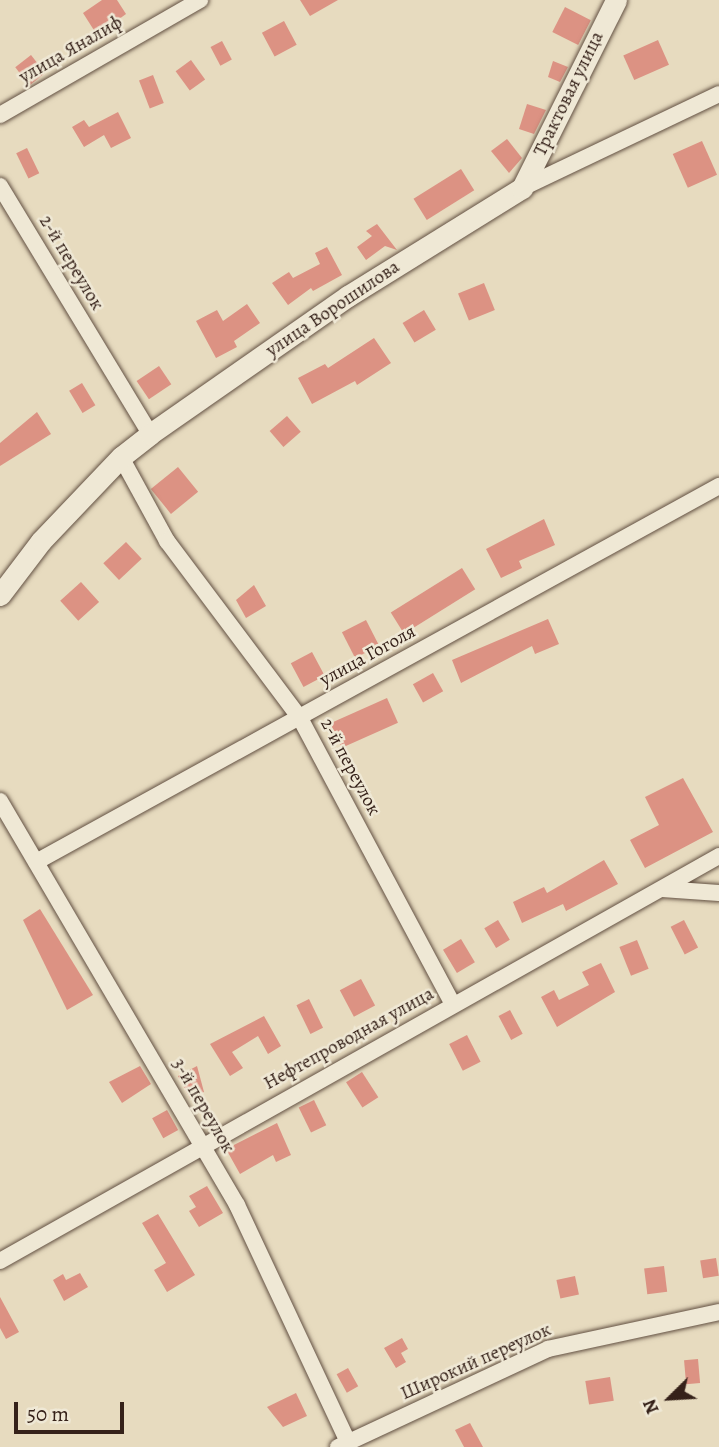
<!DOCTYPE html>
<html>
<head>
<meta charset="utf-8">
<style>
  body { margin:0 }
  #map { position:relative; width:719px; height:1447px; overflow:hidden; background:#e7dbbf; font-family:Alegreya,serif }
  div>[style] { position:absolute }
  .building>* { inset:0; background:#dc9283; transform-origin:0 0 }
  .roads { filter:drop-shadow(0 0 2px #625042) drop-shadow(0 0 2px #625042) }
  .street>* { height:16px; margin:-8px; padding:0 8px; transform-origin:8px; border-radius:8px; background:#efe8d5 }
  .secondary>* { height:21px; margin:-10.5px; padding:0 10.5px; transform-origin:10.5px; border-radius:10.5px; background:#efe8d5 }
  span { translate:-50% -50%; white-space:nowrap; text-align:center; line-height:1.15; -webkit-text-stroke:5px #efe8d5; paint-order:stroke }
  .street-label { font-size:19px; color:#352119 }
  .north { position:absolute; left:635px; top:1363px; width:70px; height:70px; -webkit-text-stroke:5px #efe8d5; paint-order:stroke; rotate:246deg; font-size:19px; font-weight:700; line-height:28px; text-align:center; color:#352119 }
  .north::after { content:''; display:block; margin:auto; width:24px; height:32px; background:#352119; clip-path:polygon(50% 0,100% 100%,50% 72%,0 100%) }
  .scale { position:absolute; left:14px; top:1402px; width:110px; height:32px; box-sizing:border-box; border:4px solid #352119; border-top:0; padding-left:9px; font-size:21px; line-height:24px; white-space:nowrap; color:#352119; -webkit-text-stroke:5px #efe8d5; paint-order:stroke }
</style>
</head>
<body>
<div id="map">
  <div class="building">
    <i style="clip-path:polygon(102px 0,117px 0,126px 14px,97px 35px,83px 13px)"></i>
    <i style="clip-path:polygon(300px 0,338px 0,310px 16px)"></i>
    <i style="left:565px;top:7px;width:29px;height:28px;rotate:27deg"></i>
    <i style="left:284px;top:21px;width:27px;height:25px;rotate:62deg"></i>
    <i style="left:658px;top:40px;width:27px;height:38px;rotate:66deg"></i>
    <i style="left:222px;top:41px;width:21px;height:13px;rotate:62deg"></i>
    <i style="left:31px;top:55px;width:23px;height:20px;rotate:52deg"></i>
    <i style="left:191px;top:60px;width:24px;height:19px;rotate:54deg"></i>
    <i style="clip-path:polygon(553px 61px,568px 67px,560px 82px,548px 77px)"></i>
    <i style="left:153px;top:75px;width:30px;height:15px;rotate:69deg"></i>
    <i style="clip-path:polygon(527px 104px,546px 110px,534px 134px,519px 129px)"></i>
    <i style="clip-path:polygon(118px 112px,131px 138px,111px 148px,104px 135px,84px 147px,72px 127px,84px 120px,89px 127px)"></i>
    <i style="clip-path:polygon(507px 139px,522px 158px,509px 173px,491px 151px)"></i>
    <i style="left:702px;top:141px;width:37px;height:32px;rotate:66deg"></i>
    <i style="left:27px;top:148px;width:28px;height:12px;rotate:64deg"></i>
    <i style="left:461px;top:169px;width:25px;height:56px;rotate:58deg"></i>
    <i style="clip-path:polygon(377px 224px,397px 250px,385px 246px,366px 260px,357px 247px,372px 236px,366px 231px)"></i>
    <i style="clip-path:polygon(327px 247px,342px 275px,313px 291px,311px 288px,288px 305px,272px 283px,289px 272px,293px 278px,320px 264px,315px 253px)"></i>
    <i style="left:484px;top:283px;width:29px;height:28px;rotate:68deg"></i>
    <i style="clip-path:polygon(247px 304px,260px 323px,234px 341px,237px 347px,216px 358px,196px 321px,217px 310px,223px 321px)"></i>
    <i style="left:424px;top:310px;width:23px;height:25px;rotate:59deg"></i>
    <i style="clip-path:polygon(374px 338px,391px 363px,357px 385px,355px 381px,312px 404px,298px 378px,325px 364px,328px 368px)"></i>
    <i style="left:159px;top:366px;width:22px;height:27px;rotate:56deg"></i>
    <i style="left:82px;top:383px;width:26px;height:15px;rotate:59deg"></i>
    <i style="clip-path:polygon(37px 412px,51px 434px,0 466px,0 443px)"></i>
    <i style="left:287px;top:416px;width:21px;height:23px;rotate:49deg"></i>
    <i style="left:178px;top:467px;width:32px;height:35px;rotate:51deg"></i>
    <i style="clip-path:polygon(544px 519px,555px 545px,519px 561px,522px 568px,501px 578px,486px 549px)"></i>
    <i style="left:126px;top:542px;width:23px;height:31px;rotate:47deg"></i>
    <i style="left:462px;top:568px;width:25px;height:84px;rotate:58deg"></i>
    <i style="left:81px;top:582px;width:27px;height:28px;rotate:48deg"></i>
    <i style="clip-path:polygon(254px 585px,266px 606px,246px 618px,236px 600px)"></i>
    <i style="clip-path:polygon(548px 619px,559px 644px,535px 654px,532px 646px,461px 683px,452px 660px)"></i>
    <i style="left:366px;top:620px;width:29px;height:27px;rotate:63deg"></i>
    <i style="left:312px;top:652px;width:27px;height:24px;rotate:62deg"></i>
    <i style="left:433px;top:673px;width:21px;height:23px;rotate:61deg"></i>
    <i style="left:387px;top:698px;width:27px;height:62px;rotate:66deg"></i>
    <i style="clip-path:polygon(683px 778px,713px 832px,645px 868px,630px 840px,659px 825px,645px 797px)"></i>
    <i style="clip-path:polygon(604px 860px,618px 884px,566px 911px,563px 904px,522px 923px,513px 902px,544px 887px,547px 893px)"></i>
    <i style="clip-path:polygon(40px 909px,93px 995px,67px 1010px,23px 920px)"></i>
    <i style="left:498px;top:920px;width:23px;height:16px;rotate:59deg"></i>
    <i style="left:684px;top:920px;width:31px;height:15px;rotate:63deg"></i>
    <i style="left:461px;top:939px;width:27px;height:21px;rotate:59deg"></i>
    <i style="left:637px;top:940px;width:31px;height:19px;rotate:68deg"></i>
    <i style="clip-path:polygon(601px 963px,615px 992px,557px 1027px,541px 997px,554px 990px,559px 1000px,589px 985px,582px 972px)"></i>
    <i style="left:361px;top:979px;width:30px;height:24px;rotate:62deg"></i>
    <i style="left:309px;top:999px;width:32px;height:14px;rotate:64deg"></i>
    <i style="left:510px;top:1010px;width:27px;height:13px;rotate:62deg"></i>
    <i style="clip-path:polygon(264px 1016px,281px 1046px,268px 1054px,258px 1036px,232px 1052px,243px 1068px,230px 1076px,210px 1044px)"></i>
    <i style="left:467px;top:1035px;width:30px;height:20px;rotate:63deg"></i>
    <i style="clip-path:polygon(140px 1066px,151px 1084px,122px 1103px,109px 1082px)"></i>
    <i style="clip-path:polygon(197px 1066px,204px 1092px,190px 1099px,178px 1076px)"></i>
    <i style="left:362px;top:1072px;width:30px;height:19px;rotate:57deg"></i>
    <i style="left:314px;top:1100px;width:28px;height:17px;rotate:64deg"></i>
    <i style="left:167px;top:1110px;width:23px;height:17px;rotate:61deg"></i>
    <i style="clip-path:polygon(277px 1123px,291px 1155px,276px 1162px,273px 1155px,240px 1174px,226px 1149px)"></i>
    <i style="clip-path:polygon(207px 1186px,223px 1213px,199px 1227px,189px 1211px,196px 1207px,189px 1196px)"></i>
    <i style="clip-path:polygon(158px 1214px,195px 1275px,167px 1292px,154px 1270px,166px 1263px,142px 1223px)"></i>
    <i style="left:716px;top:1258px;width:18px;height:16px;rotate:81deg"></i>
    <i style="left:664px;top:1266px;width:26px;height:20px;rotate:83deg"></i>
    <i style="clip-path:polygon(80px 1273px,88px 1287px,64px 1301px,53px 1280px,63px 1274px,66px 1280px)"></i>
    <i style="left:575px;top:1276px;width:19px;height:19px;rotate:78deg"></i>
    <i style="clip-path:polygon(0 1297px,19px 1332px,6px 1339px,0 1328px)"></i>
    <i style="clip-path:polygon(402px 1338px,408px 1349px,401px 1353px,406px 1362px,396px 1368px,384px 1348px)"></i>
    <i style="left:698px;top:1359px;width:24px;height:14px;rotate:85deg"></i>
    <i style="left:348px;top:1368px;width:21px;height:13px;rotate:61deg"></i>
    <i style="left:610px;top:1377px;width:24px;height:25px;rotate:81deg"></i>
    <i style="clip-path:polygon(296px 1393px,307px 1416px,283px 1427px,267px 1407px)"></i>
    <i style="clip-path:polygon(470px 1423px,483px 1447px,464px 1447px,455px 1430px)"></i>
  </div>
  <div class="roads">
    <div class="street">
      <i style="left:0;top:115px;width:231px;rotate:-29.9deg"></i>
      <i style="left:0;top:186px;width:290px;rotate:58.8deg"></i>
      <i style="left:522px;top:188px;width:218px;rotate:-25.5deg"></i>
      <i style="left:121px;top:457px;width:96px;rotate:61.3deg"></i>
      <i style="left:167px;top:541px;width:221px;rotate:53.1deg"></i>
      <i style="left:300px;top:718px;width:325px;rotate:61.9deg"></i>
      <i style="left:0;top:801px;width:468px;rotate:59.6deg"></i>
      <i style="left:237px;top:1205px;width:262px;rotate:64.9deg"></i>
      <i style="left:36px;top:862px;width:780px;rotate:-28.83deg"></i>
      <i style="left:662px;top:889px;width:57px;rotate:4deg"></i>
      <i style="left:0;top:1261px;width:825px;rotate:-29.39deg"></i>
      <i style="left:338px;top:1447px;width:232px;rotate:-25deg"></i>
      <i style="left:548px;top:1349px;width:175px;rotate:-12.2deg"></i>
    </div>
    <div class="secondary">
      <i style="left:0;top:595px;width:68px;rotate:-52.8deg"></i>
      <i style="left:41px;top:541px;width:116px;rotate:-46.4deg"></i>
      <i style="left:121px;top:457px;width:37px;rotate:-38deg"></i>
      <i style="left:150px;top:434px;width:241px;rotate:-34.9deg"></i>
      <i style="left:348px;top:296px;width:205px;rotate:-31.8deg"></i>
      <i style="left:522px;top:188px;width:210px;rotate:-63.4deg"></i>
    </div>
  </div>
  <div class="street-label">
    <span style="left:71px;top:50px;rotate:-30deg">улица Яналиф</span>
    <span style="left:569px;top:94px;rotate:-64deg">Трактовая улица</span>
    <span style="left:71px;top:263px;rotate:59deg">2-й переулок</span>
    <span style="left:333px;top:309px;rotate:-34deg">улица Ворошилова</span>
    <span style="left:368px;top:656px;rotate:-29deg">улица Гоголя</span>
    <span style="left:350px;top:767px;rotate:62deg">2-й переулок</span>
    <span style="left:349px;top:1039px;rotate:-29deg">Нефтепроводная улица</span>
    <span style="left:203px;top:1106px;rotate:60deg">3-й переулок</span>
    <span style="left:476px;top:1362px;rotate:-24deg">Широкий переулок</span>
  </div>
  <div class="north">N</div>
  <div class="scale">50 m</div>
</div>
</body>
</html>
